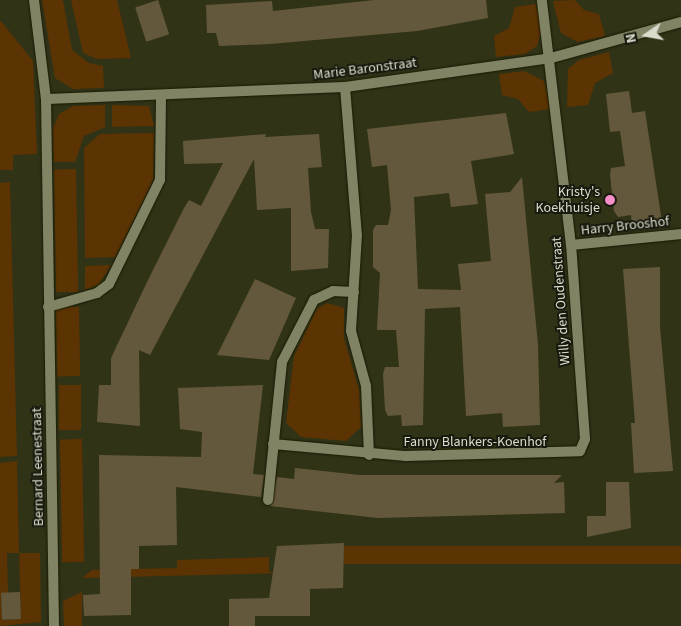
<!DOCTYPE html>
<html>
<head>
<meta charset="utf-8">
<style>
  body { margin:0 }
  #map { position:relative; width:681px; height:626px; overflow:hidden; background:#313317; font-family:"Source Sans 3",sans-serif }
  div>[style] { position:absolute }
  .green>* { inset:0; background:#5c3303; transform-origin:0 0 }
  .building>* { inset:0; background:#64583c; transform-origin:0 0 }
  .roads { filter:drop-shadow(0 0 1px #191a01) drop-shadow(0 0 1px #191a01) }
  .minor>* { height:10px; margin:-5px; padding:0 5px; transform-origin:5px; border-radius:5px; background:#808364 }
  .dots>* { width:14px; height:14px; translate:-50% -50%; box-sizing:border-box; border:2px solid #191a0e; border-radius:50% }
  span { translate:-50% -50%; white-space:nowrap; text-align:center; line-height:1.15; -webkit-text-stroke:4px #191a0e; paint-order:stroke }
  .street-label { font-size:14px; color:#dadccc }
  .poi-label { font-size:14px; color:#dadccc }
  .right { translate:-100% -50%; text-align:right }
  .north { position:absolute; left:621px; top:10px; width:50px; height:50px; -webkit-text-stroke:4px #191a0e; paint-order:stroke; rotate:258deg; font-size:14px; font-weight:700; line-height:20px; text-align:center; color:#dadccc }
  .north::after { content:''; display:block; margin:auto; width:18px; height:22px; background:#dadccc; clip-path:polygon(50% 0,100% 100%,50% 72%,0 100%) }
</style>
</head>
<body>
<div id="map">
  <div class="green">
    <i style="clip-path:polygon(42px 0,63px 0,72px 50px,89px 63px,103px 66px,104px 88px,73px 89px,55px 78px)"></i>
    <i style="clip-path:polygon(71px 0,117px 0,131px 58px,97px 59px,83px 53px)"></i>
    <i style="clip-path:polygon(575px 0,584px 10px,599px 14px,605px 36px,578px 42px,561px 33px,553px 1px)"></i>
    <i style="clip-path:polygon(536px 4px,541px 32px,537px 46px,525px 54px,496px 57px,494px 36px,509px 28px,515px 7px)"></i>
    <i style="clip-path:polygon(0 20px,33px 61px,37px 154px,13px 155px,13px 170px,0 170px)"></i>
    <i style="clip-path:polygon(609px 52px,613px 73px,595px 83px,588px 105px,567px 107px,568px 69px,579px 60px)"></i>
    <i style="clip-path:polygon(524px 71px,544px 81px,550px 109px,529px 112px,518px 99px,502px 95px,499px 74px)"></i>
    <i style="clip-path:polygon(105px 105px,105px 127px,84px 136px,75px 162px,54px 162px,53px 128px,59px 114px,73px 106px)"></i>
    <i style="clip-path:polygon(112px 105px,149px 106px,154px 126px,112px 127px)"></i>
    <i style="clip-path:polygon(154px 133px,153px 180px,115px 257px,85px 258px,84px 148px,100px 134px)"></i>
    <i style="left:76px;top:169px;width:123px;height:22px;rotate:89deg"></i>
    <i style="clip-path:polygon(10px 182px,17px 456px,0 457px,0 183px)"></i>
    <i style="clip-path:polygon(111px 265px,99px 284px,85px 290px,85px 266px)"></i>
    <i style="clip-path:polygon(327px 303px,344px 308px,344px 338px,359px 390px,361px 427px,346px 441px,301px 437px,286px 423px,294px 356px,317px 309px)"></i>
    <i style="left:79px;top:307px;width:69px;height:23px;rotate:89deg"></i>
    <i style="left:81px;top:385px;width:45px;height:22px;rotate:90deg"></i>
    <i style="left:82px;top:439px;width:123px;height:22px;rotate:89deg"></i>
    <i style="clip-path:polygon(evenodd,17px 461px,19px 553px,40px 553px,41px 622px,0 626px,0 463px,17px 461px,7px 553px,19px 553px,21px 619px,2px 620px,1px 593px,8px 593px,7px 553px)"></i>
    <i style="left:681px;top:546px;width:18px;height:337px;rotate:90deg"></i>
    <i style="clip-path:polygon(269px 557px,269px 572px,326px 572px,82px 578px,92px 570px,177px 568px,177px 560px)"></i>
    <i style="clip-path:polygon(82px 592px,82px 626px,64px 626px,63px 601px)"></i>
  </div>
  <div class="building">
    <i style="left:158px;top:0;width:36px;height:24px;rotate:72deg"></i>
    <i style="clip-path:polygon(374px 0,486px 0,488px 18px,417px 31px,270px 44px,219px 46px,216px 33px,207px 33px,206px 5px,272px 1px,273px 11px)"></i>
    <i style="clip-path:polygon(629px 91px,632px 113px,645px 111px,662px 222px,632px 226px,631px 215px,618px 217px,614px 211px,610px 175px,611px 168px,625px 166px,620px 131px,610px 132px,606px 94px)"></i>
    <i style="clip-path:polygon(506px 113px,514px 154px,471px 161px,478px 204px,451px 207px,449px 193px,414px 197px,418px 289px,461px 290px,458px 264px,491px 261px,485px 194px,510px 192px,522px 177px,538px 345px,540px 425px,503px 427px,502px 413px,466px 416px,460px 307px,425px 309px,423px 425px,402px 426px,401px 415px,388px 416px,385px 410px,383px 374px,385px 367px,399px 367px,396px 330px,377px 330px,380px 273px,373px 267px,373px 230px,376px 225px,388px 225px,391px 210px,387px 165px,372px 167px,367px 129px)"></i>
    <i style="clip-path:polygon(266px 134px,265px 137px,319px 134px,322px 167px,308px 168px,311px 212px,315px 229px,329px 229px,328px 268px,291px 271px,291px 208px,257px 210px,254px 159px,150px 355px,139px 350px,140px 426px,97px 422px,99px 385px,111px 385px,111px 358px,148px 280px,184px 208px,189px 200px,201px 206px,223px 163px,184px 164px,183px 141px)"></i>
    <i style="clip-path:polygon(660px 267px,660px 327px,673px 471px,634px 473px,631px 423px,635px 423px,623px 269px)"></i>
    <i style="clip-path:polygon(255px 279px,296px 298px,269px 360px,217px 355px)"></i>
    <i style="clip-path:polygon(263px 385px,253px 474px,264px 475px,261px 497px,176px 487px,177px 545px,139px 546px,139px 569px,131px 569px,131px 615px,84px 616px,83px 595px,100px 594px,99px 455px,201px 457px,202px 432px,180px 429px,178px 388px)"></i>
    <i style="clip-path:polygon(295px 468px,360px 475px,562px 475px,554px 483px,564px 482px,565px 513px,378px 518px,270px 506px,277px 477px,294px 479px)"></i>
    <i style="clip-path:polygon(606px 482px,629px 482px,631px 528px,587px 537px,587px 516px,606px 516px)"></i>
    <i style="clip-path:polygon(344px 543px,343px 588px,310px 589px,310px 616px,255px 616px,255px 626px,229px 626px,229px 599px,269px 598px,277px 546px)"></i>
    <i style="left:20px;top:592px;width:27px;height:19px;rotate:88deg"></i>
  </div>
  <div class="roads">
    <div class="minor">
      <i style="left:34px;top:0;width:100px;rotate:83.1deg"></i>
      <i style="left:46px;top:99px;width:527px;rotate:89.13deg"></i>
      <i style="left:345px;top:87px;width:148px;rotate:85.4deg"></i>
      <i style="left:357px;top:235px;width:96px;rotate:93.6deg"></i>
      <i style="left:351px;top:331px;width:57px;rotate:74.7deg"></i>
      <i style="left:366px;top:386px;width:69px;rotate:87.5deg"></i>
      <i style="left:46px;top:99px;width:299px;rotate:-2.3deg"></i>
      <i style="left:345px;top:87px;width:208px;rotate:-8deg"></i>
      <i style="left:551px;top:58px;width:135px;rotate:-15.5deg"></i>
      <i style="left:571px;top:245px;width:111px;rotate:-5.7deg"></i>
      <i style="left:48px;top:307px;width:51px;rotate:-15.9deg"></i>
      <i style="left:97px;top:293px;width:15px;rotate:-37deg"></i>
      <i style="left:109px;top:284px;width:116px;rotate:-63.9deg"></i>
      <i style="left:160px;top:180px;width:85px;rotate:-89.3deg"></i>
      <i style="left:273px;top:444px;width:134px;rotate:5.2deg"></i>
      <i style="left:406px;top:456px;width:174px;rotate:-1.6deg"></i>
      <i style="left:580px;top:451px;width:13px;rotate:-67deg"></i>
      <i style="left:585px;top:439px;width:195px;rotate:-94.1deg"></i>
      <i style="left:571px;top:245px;width:247px;rotate:-96.8deg"></i>
      <i style="left:268px;top:500px;width:139px;rotate:-84.2deg"></i>
      <i style="left:282px;top:362px;width:70px;rotate:-62.7deg"></i>
      <i style="left:314px;top:300px;width:21px;rotate:-25deg"></i>
      <i style="left:333px;top:291px;width:21px;rotate:3deg"></i>
    </div>
  </div>
  <div class="dots">
    <i style="left:610px;top:200px;background:#f98fc9"></i>
  </div>
  <div class="street-label">
    <span style="left:365px;top:69px;rotate:-7deg">Marie Baronstraat</span>
    <span style="left:625px;top:226px;rotate:-6deg">Harry Brooshof</span>
    <span style="left:561px;top:301px;rotate:-94deg">Willy den Oudenstraat</span>
    <span style="left:475px;top:442px">Fanny Blankers-Koenhof</span>
    <span style="left:38px;top:467px;rotate:-91deg">Bernard Leenestraat</span>
  </div>
  <div class="poi-label">
    <span class="right" style="left:600px;top:200px">Kristy's<br>Koekhuisje</span>
  </div>
  <div class="north">N</div>
</div>
</body>
</html>
